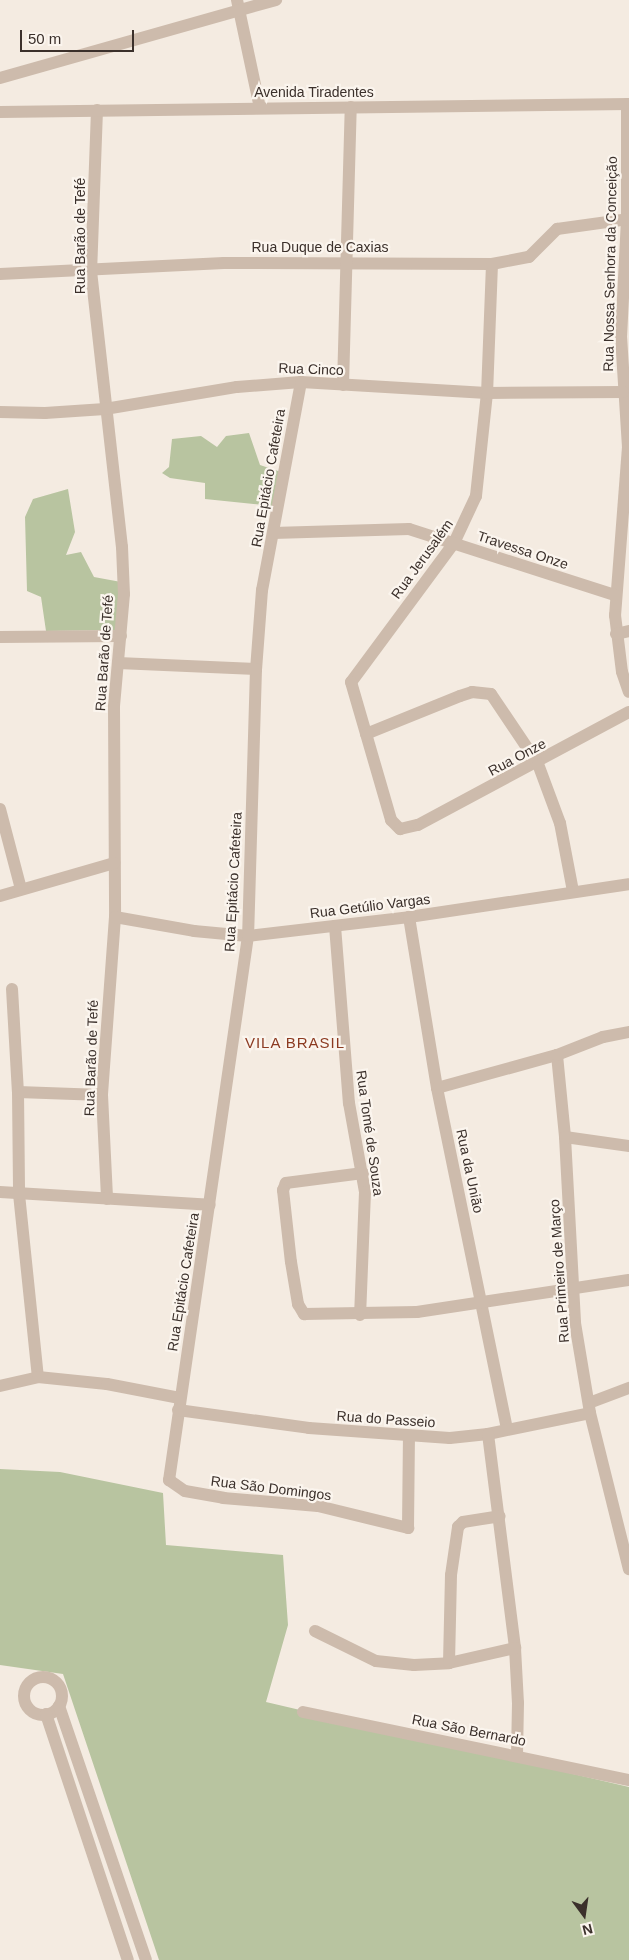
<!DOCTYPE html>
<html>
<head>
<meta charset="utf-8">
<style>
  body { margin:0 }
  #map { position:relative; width:629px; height:1960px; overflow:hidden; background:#f4ebe1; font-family:Helvetica,sans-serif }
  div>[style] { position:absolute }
  .green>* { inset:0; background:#b8c4a0 }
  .minor>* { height:12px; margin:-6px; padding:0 6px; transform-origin:6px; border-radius:6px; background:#cdbbac }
  .minor>.ring { margin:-6px; padding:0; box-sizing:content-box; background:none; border:12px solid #cdbbac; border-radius:50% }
  span { translate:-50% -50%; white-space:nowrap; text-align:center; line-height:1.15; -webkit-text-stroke:4.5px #fbf5ee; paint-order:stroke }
  .street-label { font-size:14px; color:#3b302b }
  .neighbourhood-label { font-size:15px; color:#8c3b22; letter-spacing:1px }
  .north { position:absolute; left:559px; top:1890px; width:50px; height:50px; -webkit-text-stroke:4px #fbf5ee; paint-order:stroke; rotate:166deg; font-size:14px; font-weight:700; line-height:20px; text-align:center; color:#3b302b }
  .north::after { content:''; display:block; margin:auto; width:18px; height:22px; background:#3b302b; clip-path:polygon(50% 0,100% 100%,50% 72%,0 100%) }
  .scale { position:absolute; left:20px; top:30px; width:114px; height:22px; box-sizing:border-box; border:2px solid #3b302b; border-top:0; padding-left:6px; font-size:15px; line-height:18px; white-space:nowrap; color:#3b302b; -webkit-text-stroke:4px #fbf5ee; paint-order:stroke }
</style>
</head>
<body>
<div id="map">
  <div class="green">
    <i style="clip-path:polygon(249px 433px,260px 465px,281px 472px,273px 506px,205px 499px,205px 483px,170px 478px,162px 473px,169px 467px,172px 439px,201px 436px,217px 447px,226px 436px)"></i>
    <i style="clip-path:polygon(68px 489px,75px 532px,66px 555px,81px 552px,94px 577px,121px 582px,117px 630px,46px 631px,41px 597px,27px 591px,25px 517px,33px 499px)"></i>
    <i style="clip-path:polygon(0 1469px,60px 1472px,163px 1493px,166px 1545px,283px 1555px,288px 1625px,266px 1702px,629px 1787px,629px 1960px,159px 1960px,63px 1674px,0 1665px)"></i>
  </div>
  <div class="minor">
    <i style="left:237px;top:0;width:110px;rotate:78deg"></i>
    <i style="left:0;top:78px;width:287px;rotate:-15.8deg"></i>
    <i style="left:627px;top:104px;width:115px;rotate:90deg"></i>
    <i style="left:627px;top:219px;width:117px;rotate:92.9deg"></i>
    <i style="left:621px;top:336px;width:111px;rotate:86.4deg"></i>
    <i style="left:628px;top:447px;width:169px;rotate:94.4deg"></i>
    <i style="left:615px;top:615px;width:57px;rotate:83deg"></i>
    <i style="left:622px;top:672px;width:21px;rotate:71deg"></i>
    <i style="left:97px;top:110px;width:161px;rotate:92.1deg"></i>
    <i style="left:91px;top:271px;width:278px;rotate:83.6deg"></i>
    <i style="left:122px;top:547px;width:47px;rotate:87.6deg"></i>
    <i style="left:124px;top:594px;width:113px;rotate:95.1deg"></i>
    <i style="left:114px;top:707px;width:210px;rotate:89.7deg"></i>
    <i style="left:115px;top:917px;width:178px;rotate:94.2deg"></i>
    <i style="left:102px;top:1095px;width:104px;rotate:87.2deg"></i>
    <i style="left:0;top:112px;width:629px;rotate:-0.73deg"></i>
    <i style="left:492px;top:264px;width:129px;rotate:92.2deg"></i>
    <i style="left:487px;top:393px;width:104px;rotate:96.1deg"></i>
    <i style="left:476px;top:496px;width:52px;rotate:115.1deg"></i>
    <i style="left:454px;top:543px;width:173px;rotate:126.5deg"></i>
    <i style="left:351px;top:682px;width:144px;rotate:73.8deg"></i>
    <i style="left:391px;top:820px;width:13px;rotate:45deg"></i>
    <i style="left:400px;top:829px;width:18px;rotate:-13deg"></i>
    <i style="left:418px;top:825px;width:239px;rotate:-28.2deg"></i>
    <i style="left:0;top:274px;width:224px;rotate:-2.8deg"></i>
    <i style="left:224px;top:263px;width:268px;rotate:0.2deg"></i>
    <i style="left:492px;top:264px;width:38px;rotate:-11deg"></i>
    <i style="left:529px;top:257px;width:40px;rotate:-45deg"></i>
    <i style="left:557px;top:229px;width:73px;rotate:-7.9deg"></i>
    <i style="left:301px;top:382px;width:212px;rotate:100.6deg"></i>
    <i style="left:262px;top:590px;width:79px;rotate:94.3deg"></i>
    <i style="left:256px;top:669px;width:267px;rotate:91.7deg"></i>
    <i style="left:248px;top:936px;width:550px;rotate:98.26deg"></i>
    <i style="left:169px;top:1480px;width:19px;rotate:35deg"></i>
    <i style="left:185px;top:1491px;width:39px;rotate:10deg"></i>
    <i style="left:223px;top:1498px;width:95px;rotate:4.8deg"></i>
    <i style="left:318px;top:1506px;width:93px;rotate:13.7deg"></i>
    <i style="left:408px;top:1528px;width:91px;rotate:-89.4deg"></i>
    <i style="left:343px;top:385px;width:278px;rotate:-88.4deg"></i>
    <i style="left:0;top:412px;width:45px;rotate:1.3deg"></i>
    <i style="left:45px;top:413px;width:60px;rotate:-3.8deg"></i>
    <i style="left:105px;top:409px;width:134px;rotate:-9.5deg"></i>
    <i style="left:237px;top:387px;width:64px;rotate:-4.5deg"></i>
    <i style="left:301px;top:382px;width:186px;rotate:3.4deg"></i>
    <i style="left:487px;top:393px;width:136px;rotate:-0.4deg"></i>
    <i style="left:273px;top:533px;width:136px;rotate:-1.7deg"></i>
    <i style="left:409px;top:529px;width:216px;rotate:17.8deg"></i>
    <i style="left:616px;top:634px;width:13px;rotate:-13deg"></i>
    <i style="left:0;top:637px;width:121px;rotate:-0.5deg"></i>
    <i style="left:118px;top:663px;width:138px;rotate:2.5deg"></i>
    <i style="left:366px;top:734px;width:101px;rotate:-22deg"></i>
    <i style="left:460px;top:696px;width:13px;rotate:-18deg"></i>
    <i style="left:472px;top:692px;width:19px;rotate:6deg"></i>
    <i style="left:491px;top:694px;width:84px;rotate:56.1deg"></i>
    <i style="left:538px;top:764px;width:63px;rotate:69.6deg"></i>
    <i style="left:560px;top:823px;width:69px;rotate:79.2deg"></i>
    <i style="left:0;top:809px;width:83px;rotate:75.3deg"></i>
    <i style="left:0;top:896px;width:119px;rotate:-16.1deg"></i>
    <i style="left:115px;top:917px;width:80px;rotate:10deg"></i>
    <i style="left:194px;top:931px;width:54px;rotate:5.3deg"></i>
    <i style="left:248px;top:936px;width:162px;rotate:-6.7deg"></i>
    <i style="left:409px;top:917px;width:222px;rotate:-8.5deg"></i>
    <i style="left:409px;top:917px;width:173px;rotate:80.7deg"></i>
    <i style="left:437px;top:1088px;width:348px;rotate:78.4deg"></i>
    <i style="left:335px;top:926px;width:178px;rotate:85.5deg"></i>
    <i style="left:349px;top:1103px;width:90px;rotate:79.8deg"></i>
    <i style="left:365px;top:1192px;width:123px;rotate:92.3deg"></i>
    <i style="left:12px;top:989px;width:103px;rotate:86.7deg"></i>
    <i style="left:18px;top:1092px;width:102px;rotate:89.4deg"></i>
    <i style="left:19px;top:1194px;width:184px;rotate:84.1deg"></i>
    <i style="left:557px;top:1055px;width:82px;rotate:84.4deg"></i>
    <i style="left:565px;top:1137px;width:186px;rotate:86.9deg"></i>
    <i style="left:575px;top:1323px;width:91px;rotate:80.5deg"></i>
    <i style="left:590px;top:1413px;width:161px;rotate:76deg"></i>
    <i style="left:437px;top:1088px;width:124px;rotate:-15.4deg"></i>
    <i style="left:557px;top:1055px;width:49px;rotate:-21.4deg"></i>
    <i style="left:603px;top:1037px;width:26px;rotate:-11deg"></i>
    <i style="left:18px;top:1092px;width:84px;rotate:2deg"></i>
    <i style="left:565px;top:1137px;width:65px;rotate:8deg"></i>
    <i style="left:363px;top:1173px;width:78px;rotate:172.6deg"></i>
    <i style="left:286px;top:1183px;width:8px;rotate:113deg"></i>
    <i style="left:283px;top:1190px;width:72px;rotate:83.7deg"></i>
    <i style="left:291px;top:1262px;width:43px;rotate:80.5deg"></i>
    <i style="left:298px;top:1304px;width:12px;rotate:59deg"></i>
    <i style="left:304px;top:1314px;width:113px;rotate:-1deg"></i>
    <i style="left:417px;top:1312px;width:214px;rotate:-8.6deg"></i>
    <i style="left:0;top:1192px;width:210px;rotate:3.5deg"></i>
    <i style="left:0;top:1386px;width:39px;rotate:-13deg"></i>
    <i style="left:38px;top:1377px;width:69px;rotate:5.8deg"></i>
    <i style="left:107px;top:1384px;width:74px;rotate:10.9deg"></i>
    <i style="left:589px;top:1403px;width:43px;rotate:-20.6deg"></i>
    <i style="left:178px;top:1410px;width:132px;rotate:7.8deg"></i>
    <i style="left:309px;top:1428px;width:141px;rotate:4.1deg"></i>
    <i style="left:450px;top:1438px;width:38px;rotate:-6deg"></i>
    <i style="left:488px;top:1434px;width:104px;rotate:-11.6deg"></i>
    <i style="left:488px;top:1434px;width:216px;rotate:82.8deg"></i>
    <i style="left:515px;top:1648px;width:55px;rotate:86.9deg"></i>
    <i style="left:518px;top:1703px;width:51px;rotate:91.1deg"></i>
    <i style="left:315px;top:1631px;width:68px;rotate:26.2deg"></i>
    <i style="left:376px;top:1661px;width:38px;rotate:6deg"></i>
    <i style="left:414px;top:1665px;width:35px;rotate:-3deg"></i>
    <i style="left:449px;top:1663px;width:68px;rotate:-12.8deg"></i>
    <i style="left:449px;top:1663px;width:88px;rotate:-88.7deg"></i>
    <i style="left:451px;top:1575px;width:49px;rotate:-81.7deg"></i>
    <i style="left:458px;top:1527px;width:7px;rotate:-45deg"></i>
    <i style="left:463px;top:1522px;width:37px;rotate:-9deg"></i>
    <i class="ring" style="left:24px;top:1677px;width:26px;height:26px"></i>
    <i style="left:59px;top:1706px;width:268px;rotate:71.1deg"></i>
    <i style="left:303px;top:1712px;width:333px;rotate:11.8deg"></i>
    <i style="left:46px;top:1714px;width:259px;rotate:71.6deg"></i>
  </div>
  <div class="street-label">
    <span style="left:314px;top:92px">Avenida Tiradentes</span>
    <span style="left:80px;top:236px;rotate:-90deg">Rua Barão de Tefé</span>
    <span style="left:320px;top:247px">Rua Duque de Caxias</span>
    <span style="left:610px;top:264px;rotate:-89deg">Rua Nossa Senhora da Conceição</span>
    <span style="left:311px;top:369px;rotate:2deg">Rua Cinco</span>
    <span style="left:268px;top:478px;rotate:-80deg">Rua Epitácio Cafeteira</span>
    <span style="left:523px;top:550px;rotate:18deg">Travessa Onze</span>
    <span style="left:422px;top:559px;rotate:-54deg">Rua Jerusalém</span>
    <span style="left:104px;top:653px;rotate:-86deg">Rua Barão de Tefé</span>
    <span style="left:517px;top:757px;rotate:-28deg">Rua Onze</span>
    <span style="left:233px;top:882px;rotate:-87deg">Rua Epitácio Cafeteira</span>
    <span style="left:370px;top:906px;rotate:-7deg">Rua Getúlio Vargas</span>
    <span style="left:91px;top:1058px;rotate:-88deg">Rua Barão de Tefé</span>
    <span style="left:370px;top:1133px;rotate:82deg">Rua Tomé de Souza</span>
    <span style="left:470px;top:1171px;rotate:78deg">Rua da União</span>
    <span style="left:559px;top:1271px;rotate:-94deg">Rua Primeiro de Março</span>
    <span style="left:183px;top:1282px;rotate:-81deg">Rua Epitácio Cafeteira</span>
    <span style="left:386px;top:1419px;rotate:4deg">Rua do Passeio</span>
    <span style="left:271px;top:1488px;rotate:7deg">Rua São Domingos</span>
    <span style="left:469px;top:1730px;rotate:11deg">Rua São Bernardo</span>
  </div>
  <div class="neighbourhood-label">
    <span style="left:295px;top:1043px">VILA BRASIL</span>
  </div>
  <div class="north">N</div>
  <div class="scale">50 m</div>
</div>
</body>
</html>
